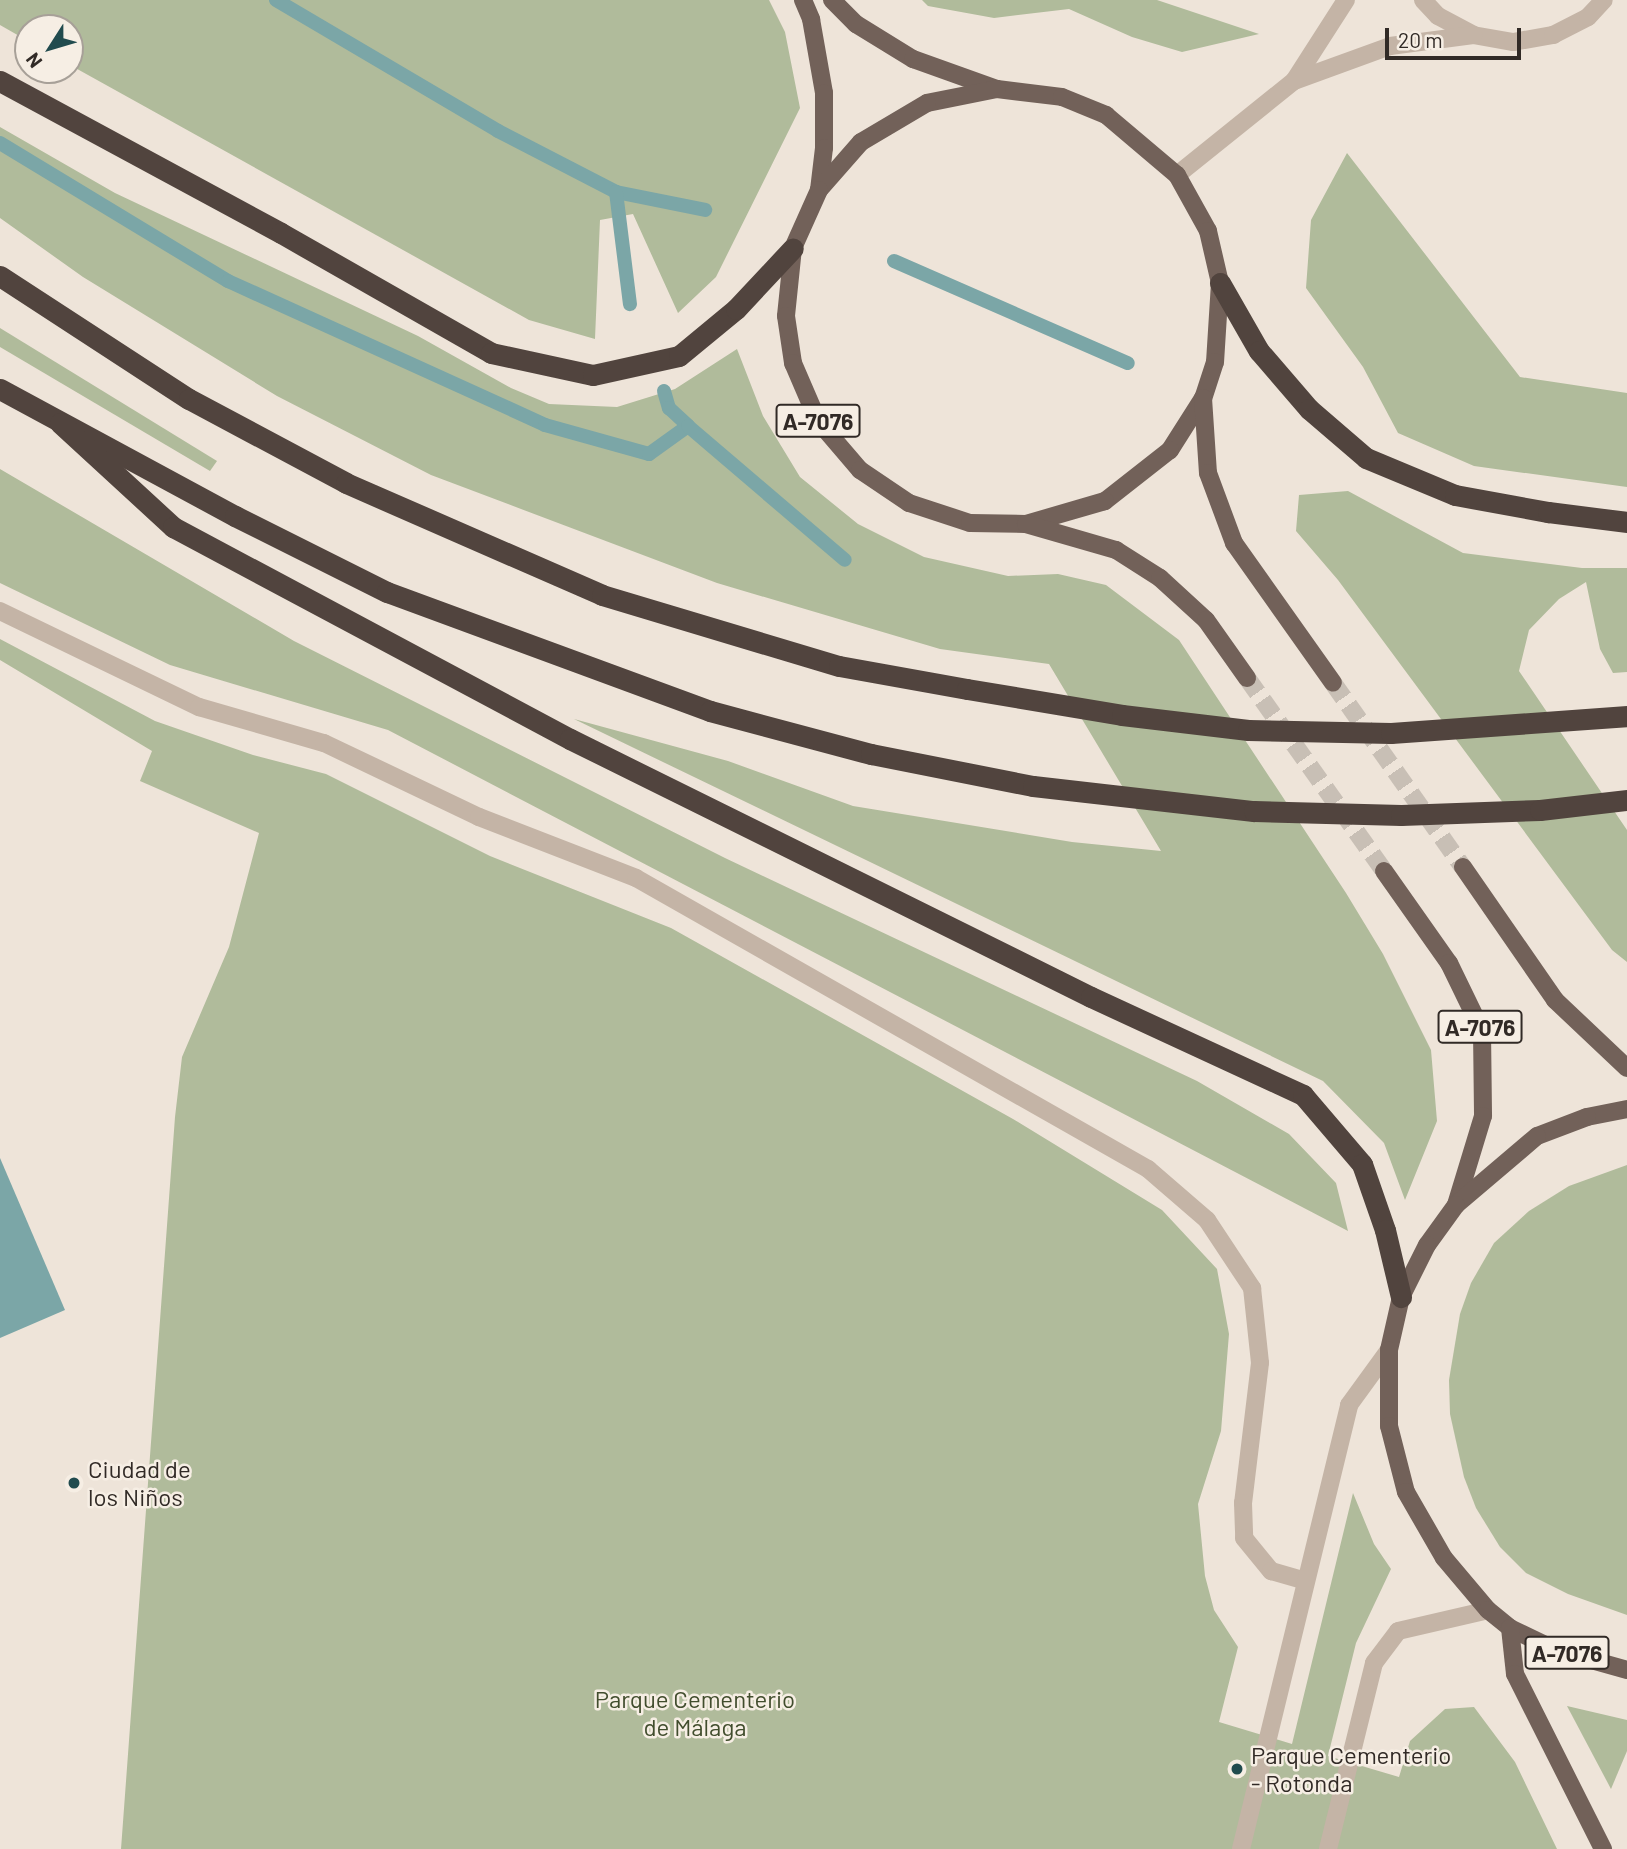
<!DOCTYPE html>
<html>
<head>
<meta charset="utf-8">
<style>
  body { margin:0 }
  #map { position:relative; width:1627px; height:1849px; overflow:hidden; background:#eee4d9; font-family:Barlow,sans-serif }
  div>[style] { position:absolute }
  .green>* { inset:0; background:#b0bb9b }
  .water>* { inset:0; background:#7ba6a7 }
  .stream>* { height:14px; margin:-7px; padding:0 7px; transform-origin:7px; border-radius:7px; background:#7ba6a7 }
  .major-tunnel>* { height:18px; margin-top:-9px; transform-origin:0; background:repeating-linear-gradient(90deg,#c8bfb5 0 18px,transparent 0 27px) }
  .minor>* { height:18px; margin:-9px; padding:0 9px; transform-origin:9px; border-radius:9px; background:#c4b4a6 }
  .major>* { height:18px; margin:-9px; padding:0 9px; transform-origin:9px; border-radius:9px; background:#726159 }
  .highway>* { height:21px; margin:-10.5px; padding:0 10.5px; transform-origin:10.5px; border-radius:10.5px; background:#51443e }
  .highway-bridge>* { height:21px; margin:-10.5px; padding:0 10.5px; transform-origin:10.5px; border-radius:10.5px; background:#51443e }
  .dots>* { width:19px; height:19px; translate:-50% -50%; box-sizing:border-box; border:4px solid #f6eee4; border-radius:50% }
  span { translate:-50% -50%; white-space:nowrap; text-align:center; line-height:1.15; -webkit-text-stroke:5px #f6eee4; paint-order:stroke }
  .shield-label span { padding:2px 5px; background:#f6eee4; border:2px solid; border-radius:5px; -webkit-text-stroke-width:0 }
  .shield-label { font-size:23px; color:#312a26; font-weight:700 }
  .poi-label { font-size:24px; color:#312a26 }
  .left { translate:0 -50%; text-align:left }
  .park-label { font-size:24px; color:#414d2d }
  .north { position:absolute; left:14px; top:14px; width:70px; height:70px; box-sizing:border-box; background:#f6eee4; border:2px solid #a7a098; border-radius:50%; rotate:233deg; font-size:19px; font-weight:700; line-height:28px; text-align:center; color:#312a26 }
  .north::after { content:''; display:block; margin:auto; width:24px; height:32px; background:#214b4e; clip-path:polygon(50% 0,100% 100%,50% 72%,0 100%) }
  .scale { position:absolute; left:1385px; top:28px; width:136px; height:32px; box-sizing:border-box; border:4px solid #312a26; border-top:0; padding-left:9px; font-size:21px; line-height:24px; white-space:nowrap; color:#312a26; -webkit-text-stroke:5px #f6eee4; paint-order:stroke }
</style>
</head>
<body>
<div id="map">
  <div class="green">
    <i style="clip-path:polygon(0 0,769px 0,785px 32px,800px 108px,716px 277px,678px 313px,633px 214px,600px 220px,595px 339px,529px 320px,70px 65px,70px 28px,28px 28px,28px 41px,0 25px)"></i>
    <i style="clip-path:polygon(922px 0,1157px 0,1259px 34px,1182px 52px,1132px 37px,1069px 9px,994px 18px,928px 6px)"></i>
    <i style="clip-path:polygon(0 127px,115px 193px,418px 336px,511px 388px,549px 404px,617px 407px,675px 389px,737px 349px,763px 416px,800px 477px,858px 524px,924px 557px,1008px 576px,1058px 574px,1106px 585px,1179px 640px,1346px 893px,1383px 954px,1431px 1050px,1437px 1121px,1405px 1200px,1384px 1143px,1323px 1081px,574px 719px,728px 761px,853px 806px,1072px 842px,1161px 851px,1049px 664px,940px 649px,717px 583px,431px 475px,277px 396px,83px 277px,0 218px)"></i>
    <i style="clip-path:polygon(1347px 153px,1520px 377px,1627px 393px,1627px 487px,1474px 466px,1398px 433px,1363px 367px,1306px 288px,1311px 220px)"></i>
    <i style="clip-path:polygon(0 328px,217px 461px,210px 471px,0 347px)"></i>
    <i style="clip-path:polygon(0 469px,294px 641px,725px 858px,1197px 1081px,1289px 1134px,1336px 1183px,1348px 1231px,388px 730px,170px 665px,0 583px)"></i>
    <i style="clip-path:polygon(1348px 491px,1463px 553px,1582px 568px,1627px 568px,1627px 672px,1613px 673px,1600px 649px,1586px 582px,1559px 599px,1529px 630px,1519px 671px,1627px 830px,1627px 962px,1612px 950px,1338px 580px,1296px 531px,1299px 495px)"></i>
    <i style="clip-path:polygon(0 639px,155px 721px,253px 755px,326px 774px,490px 856px,671px 928px,1013px 1119px,1162px 1210px,1217px 1269px,1229px 1334px,1221px 1431px,1198px 1504px,1205px 1576px,1214px 1610px,1238px 1647px,1219px 1722px,1292px 1744px,1353px 1493px,1374px 1544px,1391px 1569px,1356px 1643px,1328px 1756px,1399px 1777px,1410px 1741px,1445px 1709px,1474px 1707px,1515px 1762px,1557px 1849px,121px 1849px,175px 1117px,182px 1057px,229px 947px,259px 833px,140px 781px,152px 751px,0 660px)"></i>
    <i style="clip-path:polygon(1627px 1165px,1627px 1615px,1568px 1594px,1526px 1573px,1500px 1547px,1476px 1508px,1464px 1477px,1450px 1414px,1449px 1380px,1460px 1314px,1471px 1283px,1494px 1243px,1529px 1211px,1569px 1186px)"></i>
    <i style="clip-path:polygon(1567px 1706px,1627px 1720px,1627px 1751px,1611px 1789px)"></i>
  </div>
  <div class="water">
    <i style="clip-path:polygon(0 1158px,65px 1310px,0 1338px)"></i>
  </div>
  <div class="stream">
    <i style="left:276px;top:0;width:258px;rotate:30.5deg"></i>
    <i style="left:498px;top:131px;width:133px;rotate:27.3deg"></i>
    <i style="left:616px;top:192px;width:91px;rotate:11.4deg"></i>
    <i style="left:0;top:143px;width:267px;rotate:31.2deg"></i>
    <i style="left:228px;top:281px;width:348px;rotate:24.4deg"></i>
    <i style="left:545px;top:425px;width:108px;rotate:15.6deg"></i>
    <i style="left:649px;top:454px;width:48px;rotate:-35.7deg"></i>
    <i style="left:616px;top:192px;width:113px;rotate:82.9deg"></i>
    <i style="left:894px;top:261px;width:255px;rotate:23.6deg"></i>
    <i style="left:664px;top:391px;width:18px;rotate:74deg"></i>
    <i style="left:669px;top:408px;width:26px;rotate:43deg"></i>
    <i style="left:688px;top:426px;width:206px;rotate:40.5deg"></i>
  </div>
  <div class="major-tunnel">
    <i style="left:1247px;top:678px;width:237px;rotate:54.6deg"></i>
    <i style="left:1333px;top:683px;width:225px;rotate:54.8deg"></i>
  </div>
  <div class="minor">
    <i style="left:1423px;top:0;width:22px;rotate:47deg"></i>
    <i style="left:1438px;top:16px;width:40px;rotate:28deg"></i>
    <i style="left:1473px;top:35px;width:41px;rotate:9.9deg"></i>
    <i style="left:1513px;top:42px;width:41px;rotate:-9.9deg"></i>
    <i style="left:1553px;top:35px;width:39px;rotate:-27deg"></i>
    <i style="left:1588px;top:17px;width:23px;rotate:-47deg"></i>
    <i style="left:1294px;top:81px;width:102px;rotate:-20deg"></i>
    <i style="left:1390px;top:46px;width:84px;rotate:-7.5deg"></i>
    <i style="left:1177px;top:175px;width:150px;rotate:-38.8deg"></i>
    <i style="left:1294px;top:81px;width:96px;rotate:-57.3deg"></i>
    <i style="left:0;top:611px;width:221px;rotate:25.8deg"></i>
    <i style="left:199px;top:707px;width:130px;rotate:16.1deg"></i>
    <i style="left:324px;top:743px;width:172px;rotate:25.5deg"></i>
    <i style="left:479px;top:817px;width:168px;rotate:21.2deg"></i>
    <i style="left:636px;top:878px;width:589px;rotate:29.61deg"></i>
    <i style="left:1148px;top:1169px;width:78px;rotate:40.8deg"></i>
    <i style="left:1207px;top:1220px;width:82px;rotate:56.5deg"></i>
    <i style="left:1252px;top:1288px;width:75px;rotate:83.9deg"></i>
    <i style="left:1260px;top:1363px;width:141px;rotate:96.9deg"></i>
    <i style="left:1243px;top:1503px;width:35px;rotate:88deg"></i>
    <i style="left:1244px;top:1538px;width:43px;rotate:50.7deg"></i>
    <i style="left:1271px;top:1571px;width:35px;rotate:16deg"></i>
    <i style="left:1241px;top:1849px;width:457px;rotate:-76.3deg"></i>
    <i style="left:1349px;top:1405px;width:68px;rotate:-54deg"></i>
    <i style="left:1328px;top:1849px;width:192px;rotate:-76.1deg"></i>
    <i style="left:1374px;top:1663px;width:40px;rotate:-53deg"></i>
    <i style="left:1398px;top:1631px;width:92px;rotate:-13.1deg"></i>
  </div>
  <div class="major">
    <i style="left:803px;top:0;width:21px;rotate:67deg"></i>
    <i style="left:811px;top:19px;width:75px;rotate:80deg"></i>
    <i style="left:824px;top:93px;width:55px;rotate:90deg"></i>
    <i style="left:824px;top:148px;width:42px;rotate:96.8deg"></i>
    <i style="left:832px;top:0;width:34px;rotate:45deg"></i>
    <i style="left:856px;top:24px;width:67px;rotate:31.6deg"></i>
    <i style="left:913px;top:59px;width:89px;rotate:19.7deg"></i>
    <i style="left:997px;top:89px;width:65px;rotate:7deg"></i>
    <i style="left:1062px;top:97px;width:48px;rotate:22.2deg"></i>
    <i style="left:1106px;top:115px;width:93px;rotate:40.2deg"></i>
    <i style="left:1177px;top:175px;width:64px;rotate:61deg"></i>
    <i style="left:1208px;top:231px;width:53px;rotate:77deg"></i>
    <i style="left:1220px;top:283px;width:79px;rotate:93.6deg"></i>
    <i style="left:1215px;top:362px;width:38px;rotate:108deg"></i>
    <i style="left:1203px;top:398px;width:62px;rotate:122.4deg"></i>
    <i style="left:1170px;top:450px;width:83px;rotate:141.9deg"></i>
    <i style="left:1105px;top:501px;width:82px;rotate:163.8deg"></i>
    <i style="left:997px;top:89px;width:71px;rotate:168.7deg"></i>
    <i style="left:927px;top:103px;width:77px;rotate:149.4deg"></i>
    <i style="left:861px;top:142px;width:64px;rotate:131.2deg"></i>
    <i style="left:819px;top:190px;width:64px;rotate:114.1deg"></i>
    <i style="left:793px;top:248px;width:68px;rotate:95.9deg"></i>
    <i style="left:786px;top:316px;width:48px;rotate:81.5deg"></i>
    <i style="left:793px;top:363px;width:63px;rotate:66.7deg"></i>
    <i style="left:818px;top:421px;width:65px;rotate:49.4deg"></i>
    <i style="left:860px;top:470px;width:59px;rotate:34deg"></i>
    <i style="left:909px;top:503px;width:64px;rotate:18.2deg"></i>
    <i style="left:970px;top:523px;width:56px;rotate:1deg"></i>
    <i style="left:1026px;top:524px;width:94px;rotate:16.1deg"></i>
    <i style="left:1116px;top:550px;width:52px;rotate:32.5deg"></i>
    <i style="left:1160px;top:578px;width:62px;rotate:42.4deg"></i>
    <i style="left:1206px;top:620px;width:71px;rotate:54.7deg"></i>
    <i style="left:1203px;top:398px;width:75px;rotate:86.2deg"></i>
    <i style="left:1208px;top:473px;width:75px;rotate:69.6deg"></i>
    <i style="left:1234px;top:543px;width:171px;rotate:54.7deg"></i>
    <i style="left:1463px;top:867px;width:162px;rotate:55.3deg"></i>
    <i style="left:1555px;top:1000px;width:99px;rotate:43.4deg"></i>
    <i style="left:1384px;top:871px;width:113px;rotate:54.8deg"></i>
    <i style="left:1449px;top:963px;width:76px;rotate:64.1deg"></i>
    <i style="left:1482px;top:1031px;width:85px;rotate:89.3deg"></i>
    <i style="left:1483px;top:1116px;width:93px;rotate:106.9deg"></i>
    <i style="left:1627px;top:1109px;width:41px;rotate:168.7deg"></i>
    <i style="left:1587px;top:1117px;width:53px;rotate:159.2deg"></i>
    <i style="left:1537px;top:1136px;width:106px;rotate:139.6deg"></i>
    <i style="left:1456px;top:1205px;width:49px;rotate:125.9deg"></i>
    <i style="left:1427px;top:1245px;width:58px;rotate:116.6deg"></i>
    <i style="left:1401px;top:1297px;width:54px;rotate:102.8deg"></i>
    <i style="left:1389px;top:1350px;width:76px;rotate:90deg"></i>
    <i style="left:1389px;top:1426px;width:68px;rotate:75.6deg"></i>
    <i style="left:1406px;top:1492px;width:76px;rotate:60.1deg"></i>
    <i style="left:1444px;top:1558px;width:68px;rotate:49.8deg"></i>
    <i style="left:1488px;top:1610px;width:28px;rotate:39deg"></i>
    <i style="left:1510px;top:1628px;width:51px;rotate:25.6deg"></i>
    <i style="left:1556px;top:1650px;width:74px;rotate:15.7deg"></i>
    <i style="left:1510px;top:1628px;width:46px;rotate:83.8deg"></i>
    <i style="left:1515px;top:1674px;width:196px;rotate:63.3deg"></i>
  </div>
  <div class="highway">
    <i style="left:0;top:81px;width:319px;rotate:28.4deg"></i>
    <i style="left:281px;top:233px;width:242px;rotate:29.7deg"></i>
    <i style="left:491px;top:353px;width:104px;rotate:12.2deg"></i>
    <i style="left:593px;top:375px;width:88px;rotate:-12.5deg"></i>
    <i style="left:679px;top:356px;width:74px;rotate:-39.5deg"></i>
    <i style="left:736px;top:309px;width:83px;rotate:-46.9deg"></i>
    <i style="left:0;top:276px;width:225px;rotate:33.1deg"></i>
    <i style="left:189px;top:399px;width:178px;rotate:28.1deg"></i>
    <i style="left:346px;top:483px;width:279px;rotate:23.6deg"></i>
    <i style="left:602px;top:595px;width:247px;rotate:16.7deg"></i>
    <i style="left:839px;top:666px;width:130px;rotate:10.2deg"></i>
    <i style="left:1220px;top:283px;width:78px;rotate:60.2deg"></i>
    <i style="left:1259px;top:351px;width:77px;rotate:49.2deg"></i>
    <i style="left:1309px;top:409px;width:75px;rotate:40.7deg"></i>
    <i style="left:1366px;top:458px;width:96px;rotate:22.6deg"></i>
    <i style="left:1455px;top:495px;width:95px;rotate:10.4deg"></i>
    <i style="left:1548px;top:512px;width:80px;rotate:7.2deg"></i>
    <i style="left:0;top:389px;width:267px;rotate:28.4deg"></i>
    <i style="left:235px;top:516px;width:170px;rotate:26.6deg"></i>
    <i style="left:387px;top:592px;width:344px;rotate:20.2deg"></i>
    <i style="left:710px;top:711px;width:167px;rotate:15deg"></i>
    <i style="left:871px;top:754px;width:165px;rotate:11.2deg"></i>
    <i style="left:60px;top:423px;width:154px;rotate:42.6deg"></i>
    <i style="left:173px;top:527px;width:450px;rotate:28.1deg"></i>
    <i style="left:570px;top:739px;width:581px;rotate:26.34deg"></i>
    <i style="left:1091px;top:997px;width:234px;rotate:24.8deg"></i>
    <i style="left:1303px;top:1095px;width:91px;rotate:49.5deg"></i>
    <i style="left:1362px;top:1164px;width:70px;rotate:70.8deg"></i>
    <i style="left:1385px;top:1230px;width:69px;rotate:76.6deg"></i>
  </div>
  <div class="highway-bridge">
    <i style="left:967px;top:689px;width:157px;rotate:9.5deg"></i>
    <i style="left:1122px;top:715px;width:127px;rotate:6.8deg"></i>
    <i style="left:1248px;top:730px;width:143px;rotate:1.2deg"></i>
    <i style="left:1391px;top:733px;width:237px;rotate:-4.1deg"></i>
    <i style="left:1033px;top:786px;width:222px;rotate:6.5deg"></i>
    <i style="left:1254px;top:811px;width:147px;rotate:1.6deg"></i>
    <i style="left:1401px;top:815px;width:139px;rotate:-2.1deg"></i>
    <i style="left:1540px;top:810px;width:88px;rotate:-6.6deg"></i>
  </div>
  <div class="dots">
    <i style="left:74px;top:1483px;background:#214b4e"></i>
    <i style="left:1237px;top:1769px;background:#214b4e"></i>
  </div>
  <div class="shield-label">
    <span style="left:818px;top:421px">A-7076</span>
    <span style="left:1480px;top:1027px">A-7076</span>
    <span style="left:1567px;top:1653px">A-7076</span>
  </div>
  <div class="poi-label">
    <span class="left" style="left:88px;top:1483px">Ciudad de<br>los Niños</span>
    <span class="left" style="left:1251px;top:1769px">Parque Cementerio<br>- Rotonda</span>
  </div>
  <div class="park-label">
    <span style="left:695px;top:1713px">Parque Cementerio<br>de Málaga</span>
  </div>
  <div class="north">N</div>
  <div class="scale">20 m</div>
</div>
</body>
</html>
